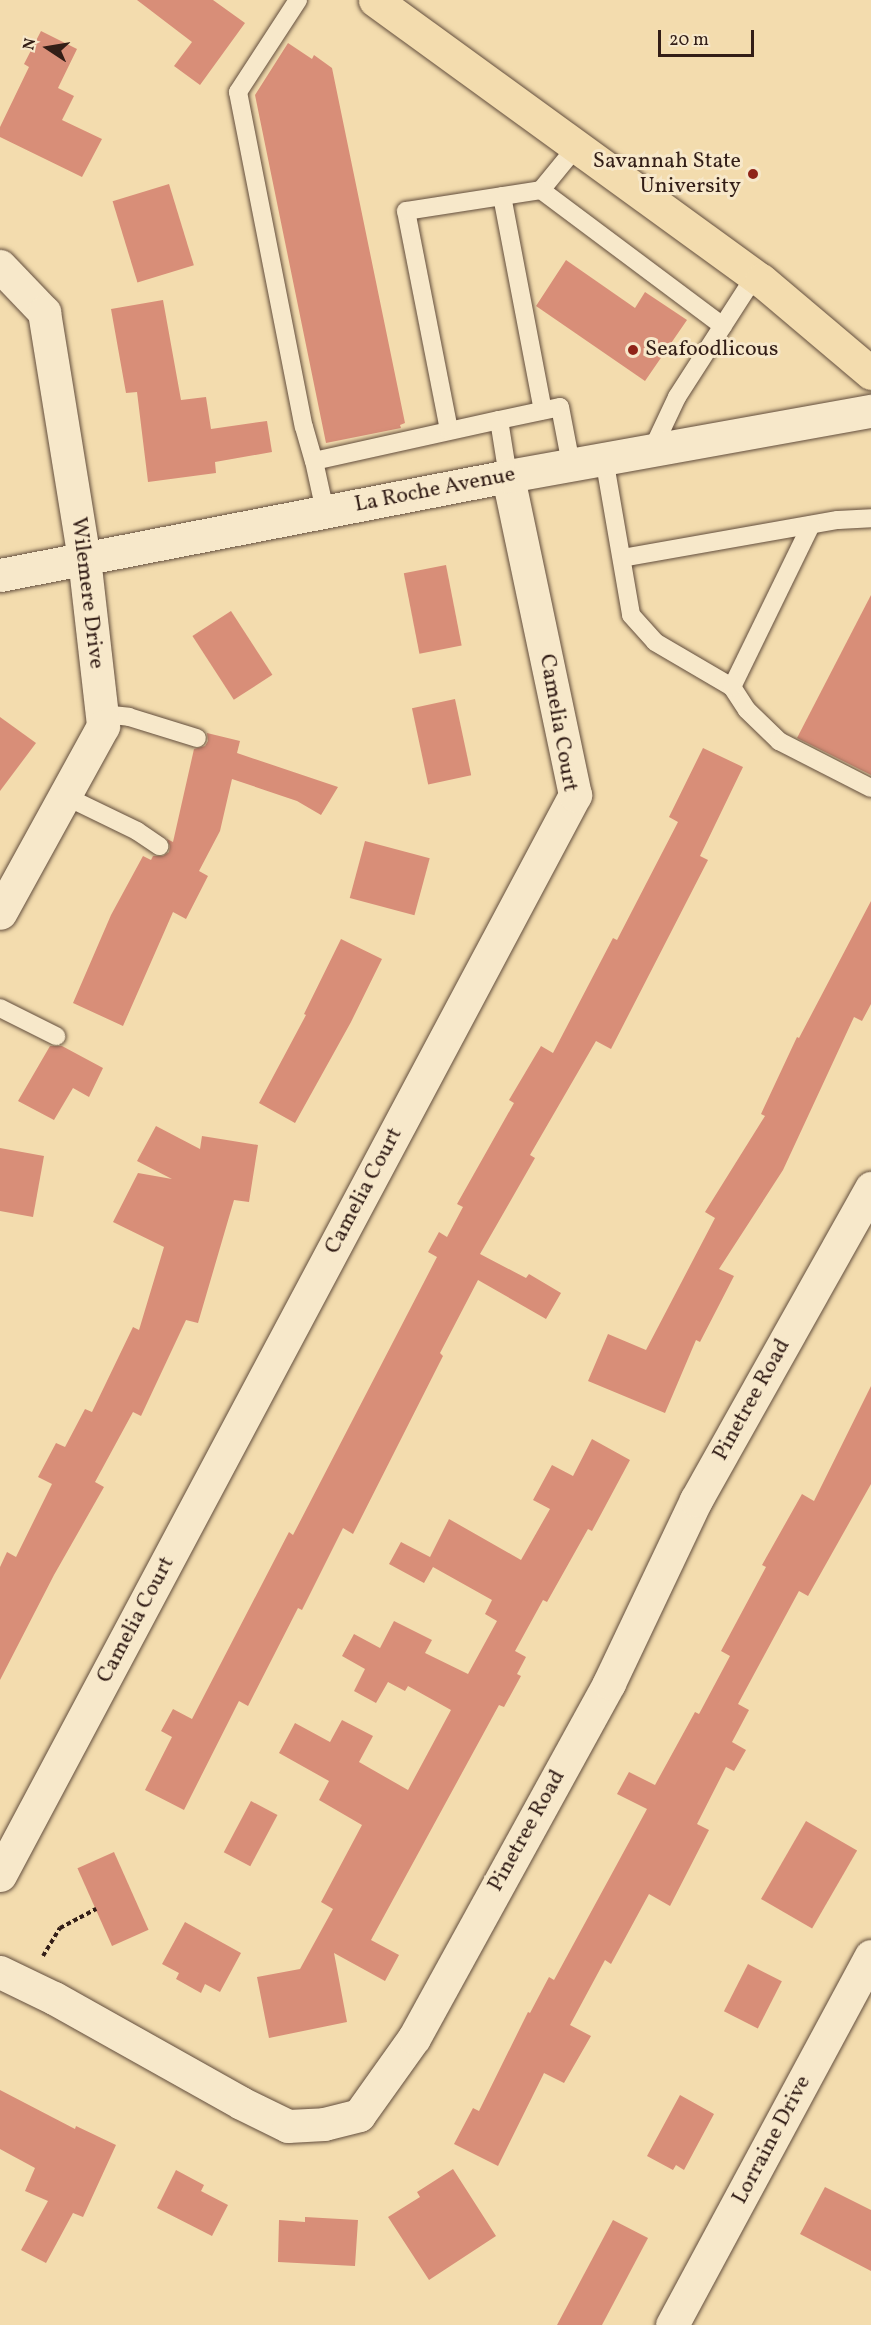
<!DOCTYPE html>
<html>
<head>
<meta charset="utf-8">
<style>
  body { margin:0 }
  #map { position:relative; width:871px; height:2325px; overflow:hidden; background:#f3dcae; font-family:Vollkorn,serif }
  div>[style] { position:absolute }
  .building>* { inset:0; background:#d88e78; transform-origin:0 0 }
  .path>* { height:4px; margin-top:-2px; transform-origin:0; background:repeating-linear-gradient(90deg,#331e17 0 4.5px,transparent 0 7.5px) }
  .roads { filter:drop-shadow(0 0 2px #634e3d) drop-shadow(0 0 2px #634e3d) }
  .service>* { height:18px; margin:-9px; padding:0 9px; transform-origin:9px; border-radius:9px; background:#f7e8ca }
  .minor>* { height:33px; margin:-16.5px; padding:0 16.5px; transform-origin:16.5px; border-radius:16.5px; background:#f7e8ca }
  .secondary>* { height:33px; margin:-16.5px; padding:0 16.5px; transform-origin:16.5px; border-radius:16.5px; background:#f7e8ca }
  .primary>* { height:33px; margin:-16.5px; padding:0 16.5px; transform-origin:16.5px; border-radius:16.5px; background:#f3dcae }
  .dots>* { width:16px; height:16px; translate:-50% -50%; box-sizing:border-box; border:3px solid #f7e8ca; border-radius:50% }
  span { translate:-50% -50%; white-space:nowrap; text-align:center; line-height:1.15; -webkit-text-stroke:6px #f7e8ca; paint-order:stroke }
  .poi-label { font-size:22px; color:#331e17 }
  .right { translate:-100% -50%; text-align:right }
  .left { translate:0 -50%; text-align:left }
  .street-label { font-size:22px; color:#331e17 }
  .north { position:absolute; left:18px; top:18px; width:60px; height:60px; -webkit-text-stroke:4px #f7e8ca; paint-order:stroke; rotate:282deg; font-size:16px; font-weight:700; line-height:24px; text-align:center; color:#331e17 }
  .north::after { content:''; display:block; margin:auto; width:21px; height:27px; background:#331e17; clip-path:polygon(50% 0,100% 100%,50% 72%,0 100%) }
  .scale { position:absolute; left:658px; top:30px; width:96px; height:27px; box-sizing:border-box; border:3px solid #331e17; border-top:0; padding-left:8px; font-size:18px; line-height:21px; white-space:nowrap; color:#331e17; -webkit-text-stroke:4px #f7e8ca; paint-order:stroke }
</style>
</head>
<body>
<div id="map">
  <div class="building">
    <i style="clip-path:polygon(137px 0,213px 0,245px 23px,200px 85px,174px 66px,192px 42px)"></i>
    <i style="clip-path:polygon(41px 31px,77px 49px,58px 88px,74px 96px,62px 120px,102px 139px,82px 177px,0 137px,0 127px,29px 67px,24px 64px)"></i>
    <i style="clip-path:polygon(288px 43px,312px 59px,314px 55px,332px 68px,405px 423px,400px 425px,401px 428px,326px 443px,255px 95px)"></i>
    <i style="left:169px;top:184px;width:85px;height:59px;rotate:73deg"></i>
    <i style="clip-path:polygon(566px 260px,635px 308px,645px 292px,687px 320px,645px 381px,536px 306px)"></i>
    <i style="clip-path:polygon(163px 300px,181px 400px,206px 397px,211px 429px,267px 421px,272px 452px,215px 462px,216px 473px,148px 482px,137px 392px,126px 393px,111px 309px)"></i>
    <i style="left:446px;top:565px;width:82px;height:43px;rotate:79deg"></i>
    <i style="clip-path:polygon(871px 595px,871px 775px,797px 738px)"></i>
    <i style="left:231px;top:611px;width:76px;height:46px;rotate:57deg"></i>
    <i style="left:455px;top:699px;width:78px;height:44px;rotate:78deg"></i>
    <i style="clip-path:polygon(0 717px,36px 743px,0 791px)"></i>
    <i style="clip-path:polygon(207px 733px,240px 741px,237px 753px,338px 787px,321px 815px,297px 801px,232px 779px,220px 831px,199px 871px,208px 876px,186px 919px,173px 912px,123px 1026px,73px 1003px,111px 915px,143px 856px,151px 860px,153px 856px,163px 856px,169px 852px,170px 846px,167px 839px,173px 842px,194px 749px,205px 746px,208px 741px)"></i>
    <i style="clip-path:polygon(703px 748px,743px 767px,700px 856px,708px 860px,611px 1049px,596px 1041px,530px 1155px,535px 1158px,480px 1254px,526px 1278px,529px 1274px,561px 1293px,546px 1319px,478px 1280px,440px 1353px,443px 1356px,353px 1534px,343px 1528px,302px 1610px,298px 1608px,248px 1706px,239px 1701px,184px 1810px,145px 1790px,172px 1737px,161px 1731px,173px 1709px,192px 1719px,289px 1532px,293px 1535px,437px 1257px,428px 1252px,439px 1232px,447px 1237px,463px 1207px,457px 1204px,514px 1103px,509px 1100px,541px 1046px,553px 1053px,613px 938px,617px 940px,678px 822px,669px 817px)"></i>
    <i style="left:365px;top:841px;width:67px;height:59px;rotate:15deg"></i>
    <i style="clip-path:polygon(871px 901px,871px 1004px,862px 1021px,854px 1017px,783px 1170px,719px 1269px,734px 1276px,700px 1342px,696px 1340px,665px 1413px,588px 1381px,608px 1334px,646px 1350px,715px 1218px,705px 1212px,765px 1116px,761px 1114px,797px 1037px,799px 1038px)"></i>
    <i style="clip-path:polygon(341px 939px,382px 959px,351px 1022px,295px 1123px,259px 1103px,306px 1015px,304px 1014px)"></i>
    <i style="clip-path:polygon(50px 1046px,62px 1046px,103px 1068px,89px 1097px,73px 1088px,54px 1120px,18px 1101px)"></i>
    <i style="clip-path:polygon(156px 1126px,200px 1149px,202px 1136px,258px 1145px,249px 1202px,234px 1200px,198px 1323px,186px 1320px,141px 1416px,133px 1412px,95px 1482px,104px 1487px,54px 1575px,0 1680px,0 1567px,7px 1552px,16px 1557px,52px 1484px,38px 1477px,56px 1443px,65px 1447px,85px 1409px,92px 1412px,133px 1327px,139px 1330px,164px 1247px,113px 1222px,138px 1173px,172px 1179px,137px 1161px)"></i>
    <i style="clip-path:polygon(0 1148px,44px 1156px,33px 1217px,0 1211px)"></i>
    <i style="clip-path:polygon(871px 1386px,871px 1484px,808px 1596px,799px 1591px,738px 1704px,749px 1710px,732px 1742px,746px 1750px,734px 1771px,726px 1767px,697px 1824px,709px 1830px,670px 1906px,649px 1894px,611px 1964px,605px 1960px,570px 2025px,591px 2036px,564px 2083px,544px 2073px,498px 2166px,454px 2144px,473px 2108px,479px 2111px,528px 2012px,530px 2013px,549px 1977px,554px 1980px,647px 1809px,617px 1794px,629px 1772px,655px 1785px,695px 1712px,699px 1714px,730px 1656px,721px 1651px,766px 1567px,762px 1565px,802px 1494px,814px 1501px)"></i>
    <i style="clip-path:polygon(592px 1439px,630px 1460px,592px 1531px,588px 1529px,547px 1602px,543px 1600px,515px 1651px,526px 1657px,517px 1674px,521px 1676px,504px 1707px,499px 1705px,371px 1940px,399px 1955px,385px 1981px,334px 1953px,347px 2022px,269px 2038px,257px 1977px,300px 1969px,333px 1909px,321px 1902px,362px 1825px,319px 1800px,329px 1781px,279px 1753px,295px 1723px,330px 1742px,342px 1720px,373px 1736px,359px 1762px,408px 1790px,451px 1710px,408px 1686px,405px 1691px,388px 1682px,376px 1703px,354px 1691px,365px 1669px,342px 1656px,354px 1634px,380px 1648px,394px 1621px,432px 1640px,425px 1653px,468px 1674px,497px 1621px,485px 1614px,492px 1600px,433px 1567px,424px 1583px,389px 1564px,401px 1542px,430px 1557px,449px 1519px,521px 1560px,550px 1509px,533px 1500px,552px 1465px,573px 1476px)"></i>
    <i style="left:251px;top:1801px;width:30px;height:58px;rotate:28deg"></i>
    <i style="left:806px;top:1821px;width:59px;height:90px;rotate:30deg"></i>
    <i style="left:114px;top:1852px;width:85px;height:40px;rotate:66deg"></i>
    <i style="clip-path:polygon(185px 1922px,241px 1953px,220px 1992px,205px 1984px,201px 1993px,176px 1979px,179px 1973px,162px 1964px)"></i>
    <i style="left:748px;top:1964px;width:38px;height:53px;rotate:27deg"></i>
    <i style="clip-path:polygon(0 2090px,75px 2129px,76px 2126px,116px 2145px,83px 2217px,73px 2213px,46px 2263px,21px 2250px,48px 2201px,25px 2191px,35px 2168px,0 2149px)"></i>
    <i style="clip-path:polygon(680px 2095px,714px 2114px,684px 2170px,676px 2165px,673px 2170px,647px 2156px)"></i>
    <i style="clip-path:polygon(453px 2169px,496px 2236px,429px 2280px,388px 2217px,420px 2197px,417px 2192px)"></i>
    <i style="clip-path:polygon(176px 2170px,204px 2185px,201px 2191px,228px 2205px,212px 2236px,157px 2208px)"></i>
    <i style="clip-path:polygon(825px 2187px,871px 2210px,871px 2271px,800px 2234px)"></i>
    <i style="clip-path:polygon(305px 2217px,358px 2220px,355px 2266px,278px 2262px,279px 2220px,305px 2222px)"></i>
    <i style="clip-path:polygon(613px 2220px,648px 2238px,602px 2325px,557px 2325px)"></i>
  </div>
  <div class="path">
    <i style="left:43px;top:1956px;width:33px;rotate:-59deg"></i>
    <i style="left:60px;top:1928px;width:41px;rotate:-27.8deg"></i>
  </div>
  <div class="roads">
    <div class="service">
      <i style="left:298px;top:0;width:110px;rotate:123.1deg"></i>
      <i style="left:238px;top:92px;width:341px;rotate:78.9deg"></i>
      <i style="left:304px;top:427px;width:35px;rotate:74deg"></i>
      <i style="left:314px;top:461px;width:189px;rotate:-12.5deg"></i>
      <i style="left:499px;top:420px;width:57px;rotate:80.9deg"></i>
      <i style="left:541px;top:190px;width:57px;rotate:-50.7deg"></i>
      <i style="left:502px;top:196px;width:218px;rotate:79.2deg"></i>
      <i style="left:499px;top:420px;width:62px;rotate:-12deg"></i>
      <i style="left:560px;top:407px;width:58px;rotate:79.1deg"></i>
      <i style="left:449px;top:430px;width:223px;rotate:-101.1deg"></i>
      <i style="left:406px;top:211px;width:137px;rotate:-8.8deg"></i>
      <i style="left:541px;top:190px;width:227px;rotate:36.8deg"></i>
      <i style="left:652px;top:450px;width:59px;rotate:-64.7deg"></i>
      <i style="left:677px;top:397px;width:144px;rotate:-57.2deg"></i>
      <i style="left:604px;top:458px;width:159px;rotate:80.2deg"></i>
      <i style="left:631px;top:615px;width:36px;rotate:48deg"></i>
      <i style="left:655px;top:642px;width:89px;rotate:30.3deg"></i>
      <i style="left:732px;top:687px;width:27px;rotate:57deg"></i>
      <i style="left:747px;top:710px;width:45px;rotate:44.1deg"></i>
      <i style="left:779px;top:741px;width:103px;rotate:27.1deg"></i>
      <i style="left:314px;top:461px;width:51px;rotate:77.6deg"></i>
      <i style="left:622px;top:558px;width:219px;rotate:-10deg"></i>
      <i style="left:838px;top:520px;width:33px;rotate:-3deg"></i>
      <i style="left:732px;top:687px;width:180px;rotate:-64deg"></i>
      <i style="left:102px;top:714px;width:27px;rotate:6deg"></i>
      <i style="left:129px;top:717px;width:71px;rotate:17.2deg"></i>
      <i style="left:65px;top:796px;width:80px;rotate:25.9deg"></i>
      <i style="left:137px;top:831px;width:27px;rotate:34deg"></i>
      <i style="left:0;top:1008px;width:63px;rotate:26.6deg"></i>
    </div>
    <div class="minor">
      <i style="left:0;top:266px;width:64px;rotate:46.3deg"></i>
      <i style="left:44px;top:312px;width:249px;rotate:80.8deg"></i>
      <i style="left:84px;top:558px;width:169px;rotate:83.5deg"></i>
      <i style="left:103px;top:726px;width:213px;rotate:118.8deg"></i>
      <i style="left:0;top:1875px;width:1224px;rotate:-61.97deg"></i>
      <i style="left:575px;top:795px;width:326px;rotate:-101.9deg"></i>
      <i style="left:0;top:1972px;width:60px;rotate:25.7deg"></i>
      <i style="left:54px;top:1998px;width:214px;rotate:29.3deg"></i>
      <i style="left:241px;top:2103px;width:52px;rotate:26.1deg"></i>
      <i style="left:288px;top:2126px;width:36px;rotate:-3deg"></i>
      <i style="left:324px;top:2124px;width:36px;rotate:-14deg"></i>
      <i style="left:359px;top:2115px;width:95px;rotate:-54.5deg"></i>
      <i style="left:414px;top:2038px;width:405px;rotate:-61.2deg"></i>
      <i style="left:609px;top:1683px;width:203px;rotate:-64.6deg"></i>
      <i style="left:696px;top:1500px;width:358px;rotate:-60.7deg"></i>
      <i style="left:672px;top:2325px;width:419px;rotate:-61.7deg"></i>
    </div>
    <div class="secondary">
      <i style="left:0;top:575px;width:518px;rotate:-11.03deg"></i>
      <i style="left:508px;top:476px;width:369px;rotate:-10.2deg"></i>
    </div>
    <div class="primary">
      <i style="left:375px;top:0;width:477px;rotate:36deg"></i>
      <i style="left:761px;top:280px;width:144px;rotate:40.2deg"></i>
    </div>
  </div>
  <div class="dots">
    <i style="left:753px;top:174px;background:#8f2418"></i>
    <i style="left:633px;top:350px;background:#8f2418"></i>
  </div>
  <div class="poi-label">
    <span class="right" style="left:741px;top:174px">Savannah State<br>University</span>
    <span class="left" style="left:645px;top:350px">Seafoodlicous</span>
  </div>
  <div class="street-label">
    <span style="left:435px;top:490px;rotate:-11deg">La Roche Avenue</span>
    <span style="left:87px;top:593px;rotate:83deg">Wilemere Drive</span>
    <span style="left:558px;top:723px;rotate:80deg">Camelia Court</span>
    <span style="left:364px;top:1191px;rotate:-62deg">Camelia Court</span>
    <span style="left:752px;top:1400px;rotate:-61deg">Pinetree Road</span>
    <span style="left:136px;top:1620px;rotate:-62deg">Camelia Court</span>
    <span style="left:527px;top:1831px;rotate:-61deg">Pinetree Road</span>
    <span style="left:772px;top:2140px;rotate:-62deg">Lorraine Drive</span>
  </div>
  <div class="north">N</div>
  <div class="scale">20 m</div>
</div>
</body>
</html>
